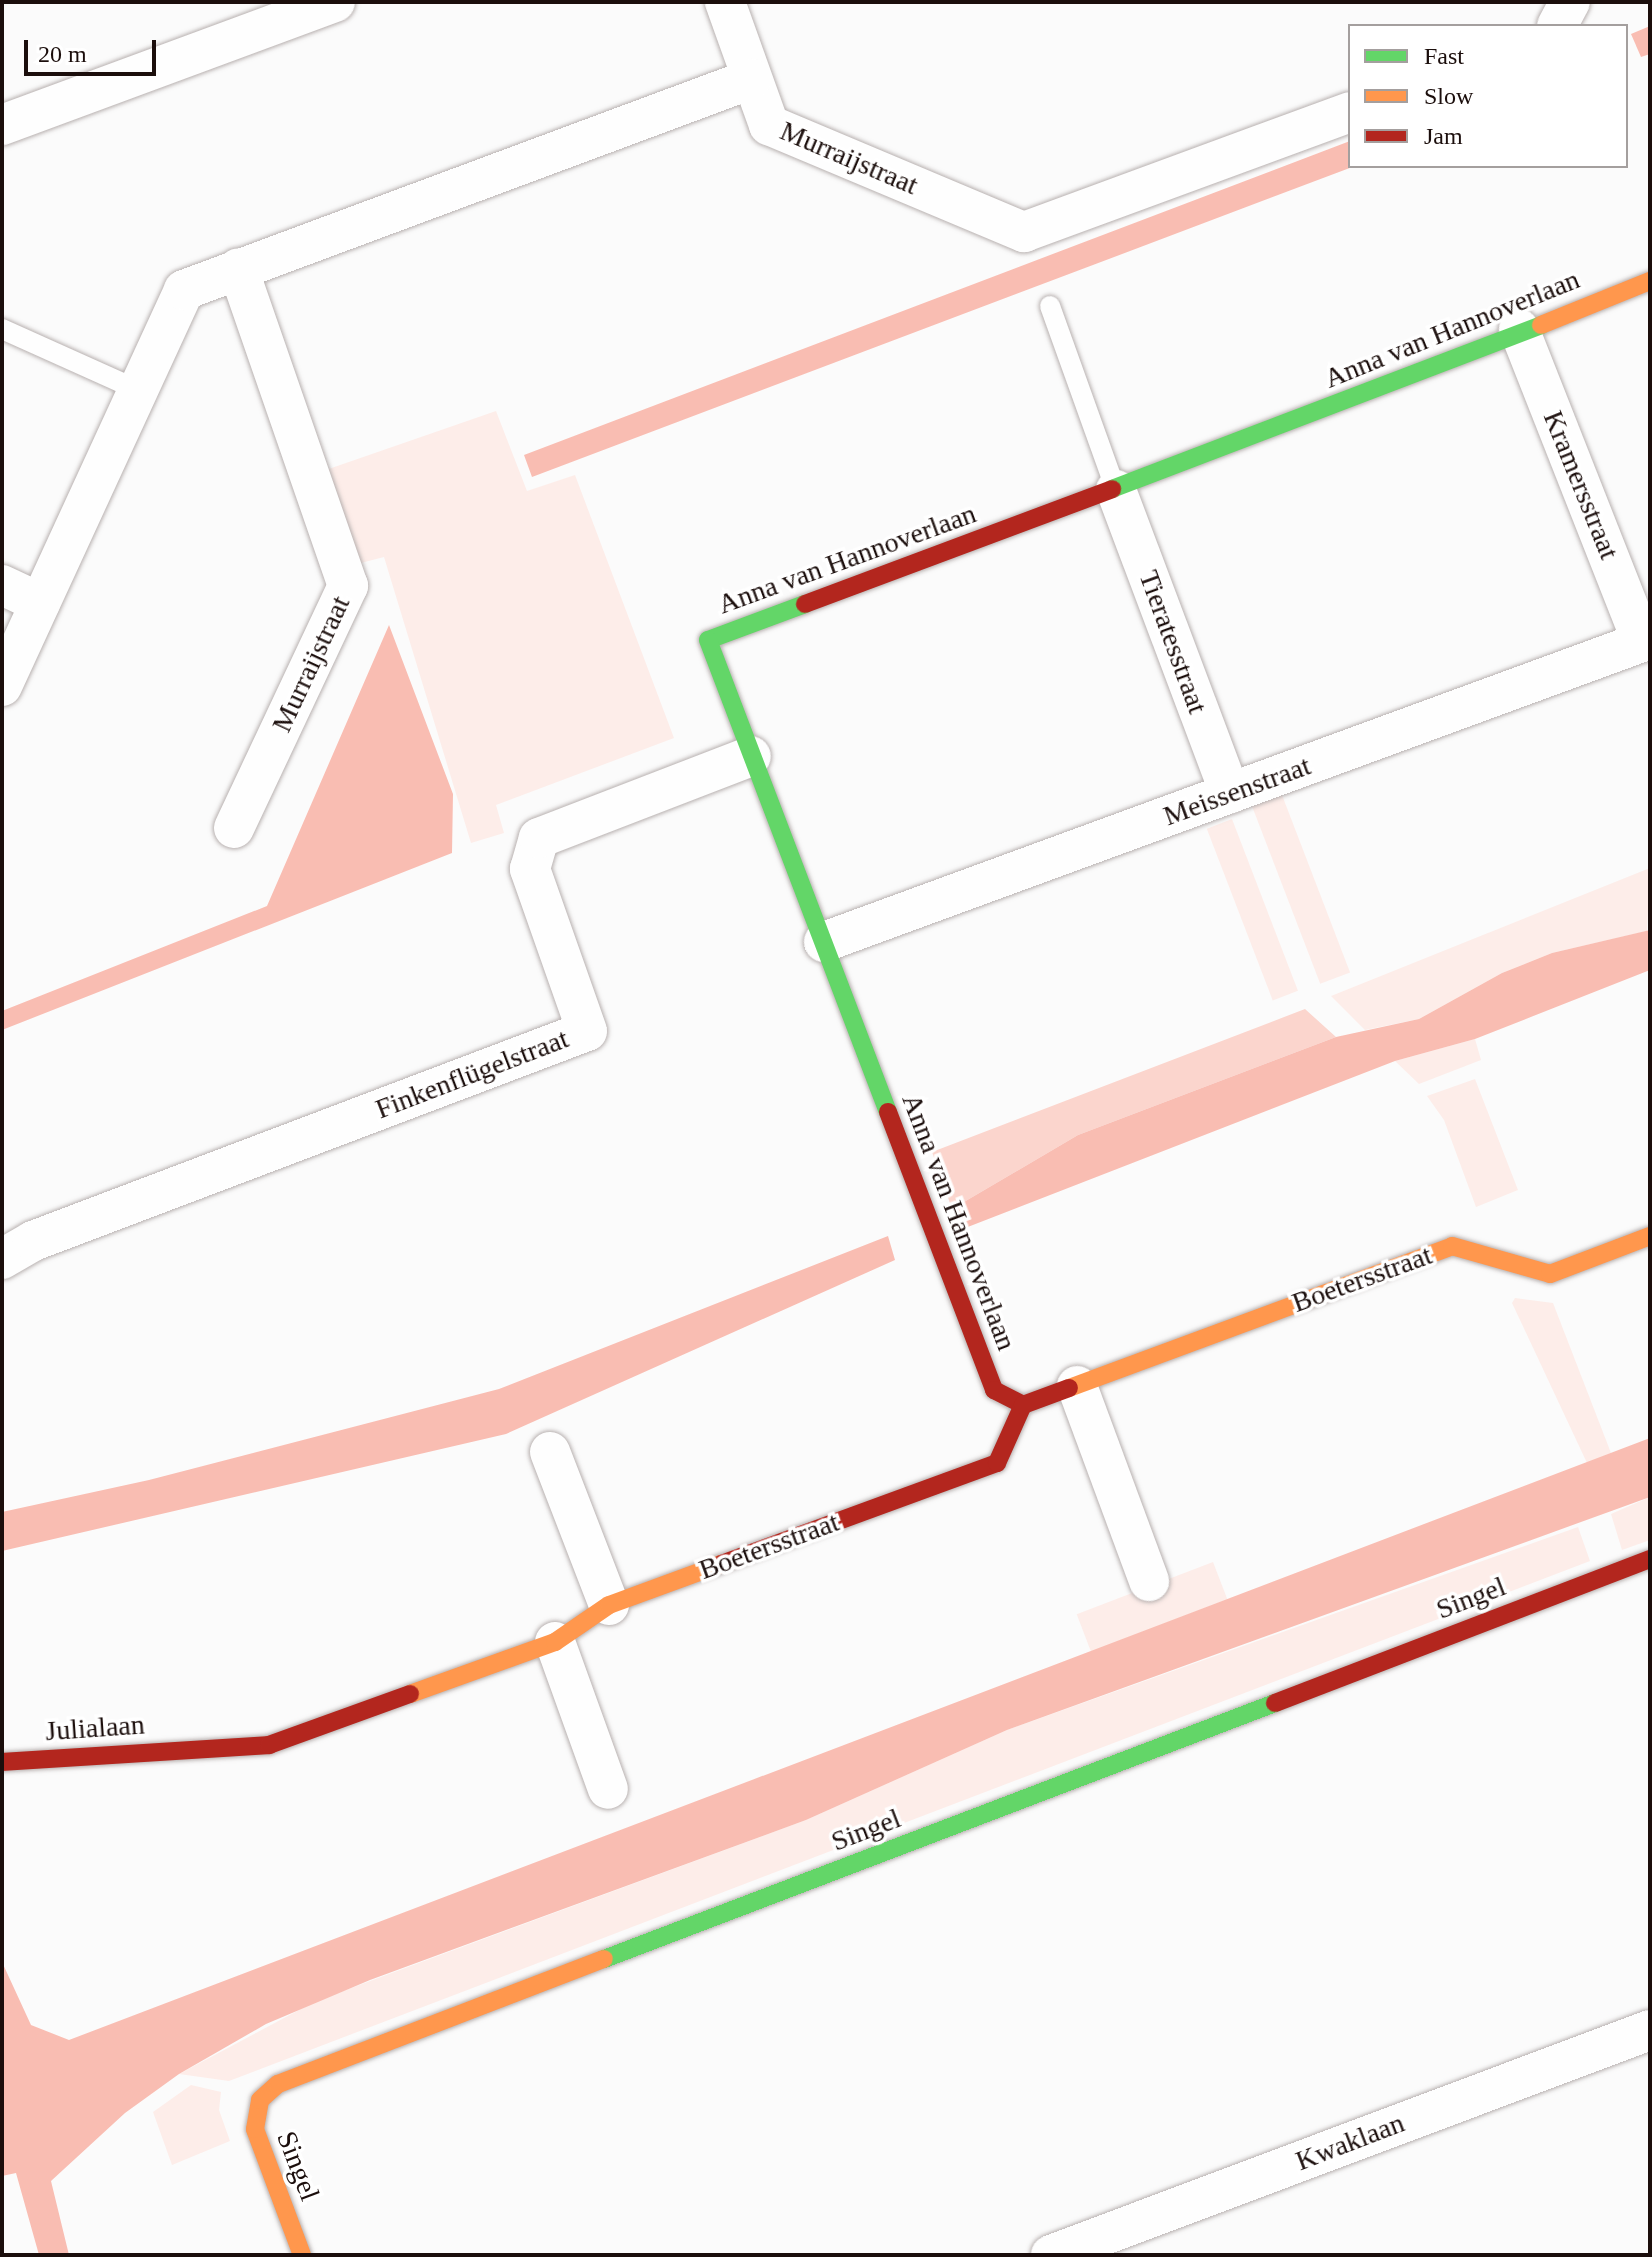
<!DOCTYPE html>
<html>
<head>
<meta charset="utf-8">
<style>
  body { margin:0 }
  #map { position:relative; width:1652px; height:2257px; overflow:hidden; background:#fbfbfb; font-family:"Times New Roman",serif }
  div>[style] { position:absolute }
  .green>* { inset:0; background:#fdede9; transform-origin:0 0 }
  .forest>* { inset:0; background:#fbd5cd }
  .water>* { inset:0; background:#f9bdb2 }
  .roads { filter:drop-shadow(0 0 2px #b8b1b0) drop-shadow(0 0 2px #b8b1b0) }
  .lane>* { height:20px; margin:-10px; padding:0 10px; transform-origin:10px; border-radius:10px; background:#fefefe }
  .street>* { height:40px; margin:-20px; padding:0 20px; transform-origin:20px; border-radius:20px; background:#fefefe }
  .fast>* { height:18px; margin:-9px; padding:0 9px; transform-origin:9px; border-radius:9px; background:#63d668 }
  .slow>* { height:18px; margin:-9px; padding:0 9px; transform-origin:9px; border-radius:9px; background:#ff974d }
  .jam>* { height:18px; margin:-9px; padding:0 9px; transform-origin:9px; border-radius:9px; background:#b3261e }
  span { translate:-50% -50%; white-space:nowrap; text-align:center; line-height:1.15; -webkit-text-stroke:7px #fff; paint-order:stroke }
  .street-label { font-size:28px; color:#1b0e0c }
  .frame { position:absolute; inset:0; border:4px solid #1b0e0c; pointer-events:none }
  .legend { position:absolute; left:1348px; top:24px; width:280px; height:144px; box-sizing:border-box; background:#fff; border:2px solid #a49f9e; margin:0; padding:10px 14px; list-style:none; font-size:24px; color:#1b0e0c }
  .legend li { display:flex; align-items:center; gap:16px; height:40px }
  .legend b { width:40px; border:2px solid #a49f9e }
  .scale { position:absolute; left:24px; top:40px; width:132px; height:36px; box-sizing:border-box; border:4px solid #1b0e0c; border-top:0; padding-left:10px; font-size:24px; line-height:28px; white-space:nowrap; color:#1b0e0c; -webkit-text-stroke:6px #fff; paint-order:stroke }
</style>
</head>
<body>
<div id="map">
  <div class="green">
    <i style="clip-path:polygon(496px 411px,527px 491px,575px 475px,674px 738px,496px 805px,504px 833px,471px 843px,384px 557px,353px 565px,320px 472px)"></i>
    <i style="left:1282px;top:795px;width:190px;height:32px;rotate:69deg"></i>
    <i style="left:1232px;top:819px;width:184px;height:27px;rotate:69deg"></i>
    <i style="clip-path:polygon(1650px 868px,1647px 931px,1552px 953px,1502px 973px,1419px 1019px,1365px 1030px,1331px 996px)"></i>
    <i style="clip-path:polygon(1475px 1039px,1481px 1060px,1419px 1084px,1395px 1061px)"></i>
    <i style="clip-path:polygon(1475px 1079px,1518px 1190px,1476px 1207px,1444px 1120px,1427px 1096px)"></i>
    <i style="clip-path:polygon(1515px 1298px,1553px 1303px,1611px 1453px,1587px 1463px,1512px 1303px)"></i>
    <i style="clip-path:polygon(1650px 1497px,1650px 1540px,1622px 1550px,1611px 1514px)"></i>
    <i style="clip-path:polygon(1578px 1527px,1590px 1561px,229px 2081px,179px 2074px,316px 2001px,806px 1820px,1007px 1730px)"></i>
    <i style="left:1213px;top:1562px;width:40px;height:146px;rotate:69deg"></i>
    <i style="clip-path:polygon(191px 2085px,221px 2092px,219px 2110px,230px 2141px,172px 2165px,153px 2112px)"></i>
  </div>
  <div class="forest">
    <i style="clip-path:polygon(1305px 1009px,1336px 1037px,1078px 1135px,952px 1209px,932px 1152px)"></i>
  </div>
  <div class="water">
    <i style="clip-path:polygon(1650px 26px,1650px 54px,1641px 57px,1631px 34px)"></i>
    <i style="clip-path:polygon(1350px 141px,1350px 166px,1355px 166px,532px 477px,524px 455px)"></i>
    <i style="clip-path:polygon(389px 625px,453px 794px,452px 853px,2px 1030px,2px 1011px,267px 906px)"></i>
    <i style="clip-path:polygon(1650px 930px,1650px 970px,1475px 1039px,1395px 1061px,960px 1230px,952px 1209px,1078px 1135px,1336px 1037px,1419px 1019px,1502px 973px,1552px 953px)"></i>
    <i style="clip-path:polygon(888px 1236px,895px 1260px,506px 1434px,2px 1551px,2px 1512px,149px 1480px,499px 1389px)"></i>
    <i style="clip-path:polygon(1650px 1438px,1650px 1497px,1007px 1730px,806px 1820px,370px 1980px,266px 2024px,179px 2074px,125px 2113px,51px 2181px,69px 2255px,39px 2255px,16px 2173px,2px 2176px,2px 1962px,31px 2025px,69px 2040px)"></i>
  </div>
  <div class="roads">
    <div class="lane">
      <i style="left:1050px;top:306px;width:195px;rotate:70.3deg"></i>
      <i style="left:2px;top:329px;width:149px;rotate:24.2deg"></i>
    </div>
    <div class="street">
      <i style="left:725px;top:2px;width:131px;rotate:70.3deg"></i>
      <i style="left:769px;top:125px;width:277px;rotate:22.8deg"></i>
      <i style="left:1024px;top:232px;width:347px;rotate:-20.2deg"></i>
      <i style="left:1557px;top:26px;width:27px;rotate:-62deg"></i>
      <i style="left:2px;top:125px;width:355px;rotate:-20.3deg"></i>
      <i style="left:1519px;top:329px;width:335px;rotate:68.5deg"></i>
      <i style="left:1116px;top:490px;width:324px;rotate:69.4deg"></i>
      <i style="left:2px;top:585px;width:42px;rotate:25.3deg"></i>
      <i style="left:2px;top:686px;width:436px;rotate:-65.3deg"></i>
      <i style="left:184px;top:290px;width:605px;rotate:-20.41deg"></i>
      <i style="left:234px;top:828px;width:268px;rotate:-64.8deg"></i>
      <i style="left:348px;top:586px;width:336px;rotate:-109.1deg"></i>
      <i style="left:824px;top:942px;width:880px;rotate:-20.14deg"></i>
      <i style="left:2px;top:1259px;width:36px;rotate:-30deg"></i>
      <i style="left:33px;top:1241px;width:592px;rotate:-20.76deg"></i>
      <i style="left:587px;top:1031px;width:172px;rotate:-109.4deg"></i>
      <i style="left:530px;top:869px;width:32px;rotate:-74deg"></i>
      <i style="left:539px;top:838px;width:227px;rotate:-21.1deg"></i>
      <i style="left:1077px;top:1386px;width:208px;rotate:69.7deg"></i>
      <i style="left:550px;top:1452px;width:164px;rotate:68.9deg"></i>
      <i style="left:555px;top:1642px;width:156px;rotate:70.2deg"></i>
      <i style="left:1051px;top:2255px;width:640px;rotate:-20.59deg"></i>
    </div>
    <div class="fast">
      <i style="left:1112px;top:489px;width:459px;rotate:-20.9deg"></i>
      <i style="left:805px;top:604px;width:103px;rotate:159.6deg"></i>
      <i style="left:708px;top:640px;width:505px;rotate:69.13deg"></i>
      <i style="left:604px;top:1959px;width:718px;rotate:-20.88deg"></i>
    </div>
    <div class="slow">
      <i style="left:1541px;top:325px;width:118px;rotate:-22deg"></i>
      <i style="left:1069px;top:1388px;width:408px;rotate:-20.3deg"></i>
      <i style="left:1452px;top:1246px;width:102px;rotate:15.9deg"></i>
      <i style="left:1550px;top:1274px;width:107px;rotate:-20.8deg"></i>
      <i style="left:410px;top:1694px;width:154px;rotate:-19.7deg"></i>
      <i style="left:555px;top:1642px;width:65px;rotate:-34.4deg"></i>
      <i style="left:609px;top:1605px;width:119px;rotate:-20.1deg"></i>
      <i style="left:302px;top:2255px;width:134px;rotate:-110.5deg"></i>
      <i style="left:255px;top:2129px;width:29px;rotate:-80deg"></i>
      <i style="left:260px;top:2100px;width:24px;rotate:-42deg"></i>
      <i style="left:278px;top:2084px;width:349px;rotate:-21deg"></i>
    </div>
    <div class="jam">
      <i style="left:805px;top:604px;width:328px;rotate:-20.5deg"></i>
      <i style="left:888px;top:1112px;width:298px;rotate:69.1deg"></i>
      <i style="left:994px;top:1390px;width:33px;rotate:27deg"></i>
      <i style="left:721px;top:1564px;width:294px;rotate:-20.1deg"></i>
      <i style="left:997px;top:1463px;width:64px;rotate:-65.9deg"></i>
      <i style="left:1023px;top:1405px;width:49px;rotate:-20.3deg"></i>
      <i style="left:1275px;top:1703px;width:402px;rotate:-21deg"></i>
      <i style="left:2px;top:1762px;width:268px;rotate:-3.6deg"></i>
      <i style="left:269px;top:1745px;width:150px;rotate:-19.9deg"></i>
    </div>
  </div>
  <div class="street-label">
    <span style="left:849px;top:158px;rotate:23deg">Murraijstraat</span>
    <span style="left:1452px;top:329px;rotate:-22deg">Anna van Hannoverlaan</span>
    <span style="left:1581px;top:485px;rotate:68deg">Kramersstraat</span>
    <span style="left:847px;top:559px;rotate:-20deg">Anna van Hannoverlaan</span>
    <span style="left:1173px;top:642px;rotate:70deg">Tieratesstraat</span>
    <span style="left:311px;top:664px;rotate:-65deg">Murraijstraat</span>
    <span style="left:1237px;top:791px;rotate:-20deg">Meissenstraat</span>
    <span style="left:472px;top:1074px;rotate:-21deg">Finkenflügelstraat</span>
    <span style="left:959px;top:1222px;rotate:69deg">Anna van Hannoverlaan</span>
    <span style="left:1362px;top:1279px;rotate:-20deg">Boetersstraat</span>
    <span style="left:769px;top:1546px;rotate:-20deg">Boetersstraat</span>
    <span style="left:1471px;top:1598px;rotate:-21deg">Singel</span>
    <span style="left:95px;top:1728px;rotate:-4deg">Julialaan</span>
    <span style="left:866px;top:1830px;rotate:-21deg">Singel</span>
    <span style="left:1350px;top:2142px;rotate:-21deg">Kwaklaan</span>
    <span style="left:298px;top:2166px;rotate:69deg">Singel</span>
  </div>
  <div class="frame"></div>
  <ul class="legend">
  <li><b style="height:10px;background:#63d668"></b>Fast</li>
  <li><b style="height:10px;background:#ff974d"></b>Slow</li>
  <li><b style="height:10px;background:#b3261e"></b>Jam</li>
  </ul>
  <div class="scale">20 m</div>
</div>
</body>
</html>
